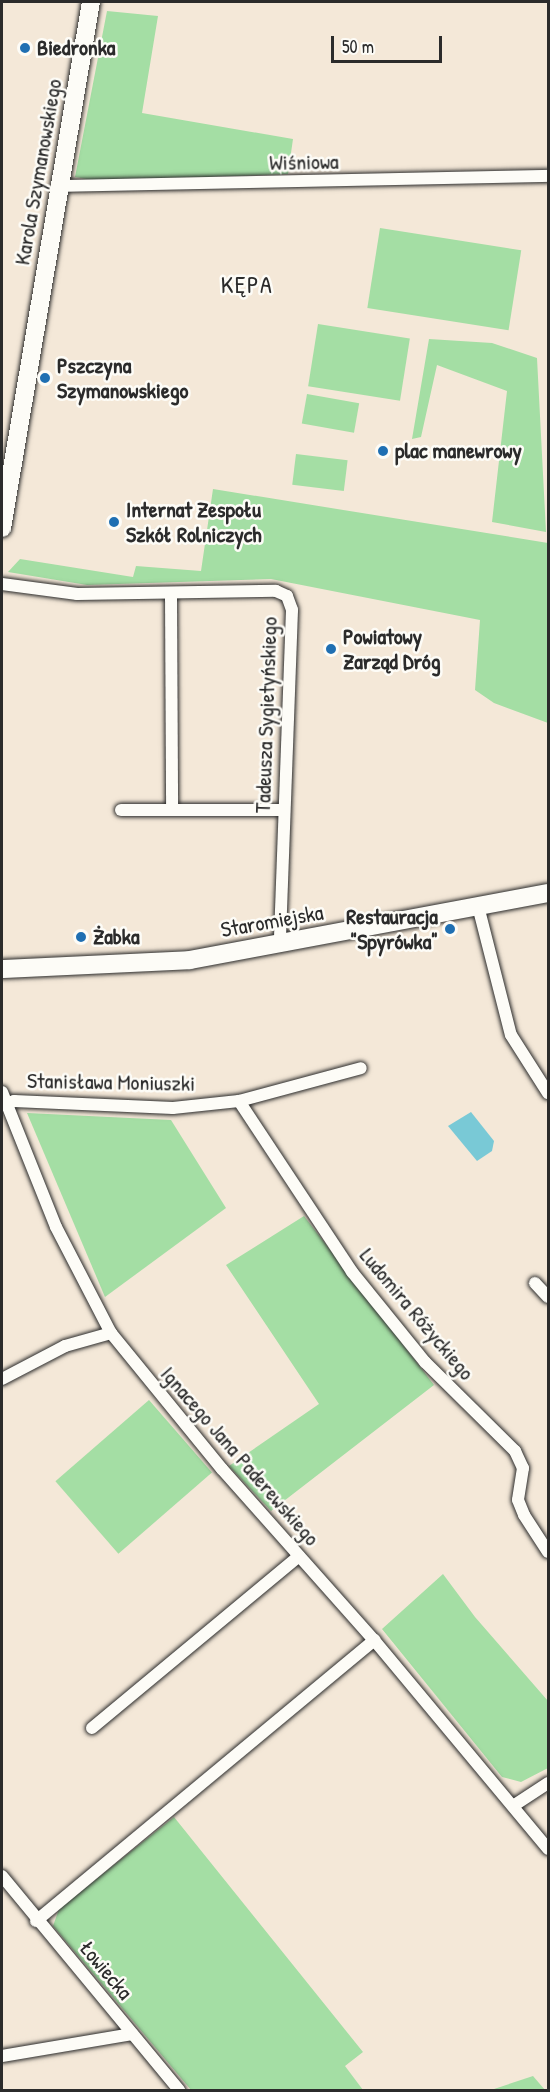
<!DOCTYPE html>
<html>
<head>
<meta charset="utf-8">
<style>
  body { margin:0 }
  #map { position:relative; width:550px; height:2092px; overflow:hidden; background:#f4e8d8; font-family:"Patrick Hand",sans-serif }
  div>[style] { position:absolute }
  .green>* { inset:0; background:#a4dea4; transform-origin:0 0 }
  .water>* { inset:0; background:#79c9d6 }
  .roads { filter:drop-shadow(0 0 2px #2b2b2b) drop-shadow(0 0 2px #2b2b2b) }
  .street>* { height:12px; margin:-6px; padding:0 6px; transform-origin:6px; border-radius:6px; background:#fdfcf7 }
  .secondary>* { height:18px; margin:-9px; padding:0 9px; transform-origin:9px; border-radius:9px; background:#fdfcf7 }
  .dots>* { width:16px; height:16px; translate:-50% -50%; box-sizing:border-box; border:3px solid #fdfcf7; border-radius:50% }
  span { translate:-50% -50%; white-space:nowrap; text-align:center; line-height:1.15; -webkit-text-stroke:5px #fdfcf7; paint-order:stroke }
  .poi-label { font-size:22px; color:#2b2b2b; font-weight:700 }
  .left { translate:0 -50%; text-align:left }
  .right { translate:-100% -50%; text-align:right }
  .street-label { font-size:22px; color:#2b2b2b }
  .neighbourhood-label { font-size:24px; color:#2b2b2b; letter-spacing:1.5px }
  .frame { position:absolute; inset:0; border:3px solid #2b2b2b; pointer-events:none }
  .scale { position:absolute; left:331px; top:36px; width:111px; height:27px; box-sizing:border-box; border:3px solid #2b2b2b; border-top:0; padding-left:8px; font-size:18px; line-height:21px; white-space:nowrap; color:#2b2b2b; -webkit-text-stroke:4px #fdfcf7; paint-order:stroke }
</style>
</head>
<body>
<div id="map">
  <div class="green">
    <i style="clip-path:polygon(107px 11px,158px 16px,142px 113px,293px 139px,288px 174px,98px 181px,75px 177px)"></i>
    <i style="left:380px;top:228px;width:143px;height:81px;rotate:9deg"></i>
    <i style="left:318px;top:324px;width:93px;height:63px;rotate:9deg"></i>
    <i style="clip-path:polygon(429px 339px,492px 343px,537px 358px,546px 532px,492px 522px,507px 391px,437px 365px,421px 437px,412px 439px)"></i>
    <i style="left:307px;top:394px;width:53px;height:30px;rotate:10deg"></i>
    <i style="left:296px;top:454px;width:52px;height:31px;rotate:7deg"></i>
    <i style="clip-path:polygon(213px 489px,548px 543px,548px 723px,494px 703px,475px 690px,480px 620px,271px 579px,87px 585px,8px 572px,20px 559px,133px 577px,136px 566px,201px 571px)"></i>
    <i style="clip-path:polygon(27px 1113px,171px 1120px,226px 1208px,105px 1297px)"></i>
    <i style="clip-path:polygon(304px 1216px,434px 1385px,271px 1511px,229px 1466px,319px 1404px,226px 1265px)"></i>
    <i style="left:149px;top:1400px;width:96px;height:124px;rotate:49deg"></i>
    <i style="clip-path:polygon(443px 1574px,475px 1617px,548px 1701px,548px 1768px,521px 1782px,502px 1777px,382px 1629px)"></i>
    <i style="clip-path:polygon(174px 1817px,363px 2052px,345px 2066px,363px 2090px,191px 2090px,53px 1926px,59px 1909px)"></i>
    <i style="clip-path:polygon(533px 2076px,545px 2090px,491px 2090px)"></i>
  </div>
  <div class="water">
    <i style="clip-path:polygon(471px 1112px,494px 1141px,492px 1151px,477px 1161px,448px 1126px)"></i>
  </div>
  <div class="roads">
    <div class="street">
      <i style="left:60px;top:186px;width:488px;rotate:-1.2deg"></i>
      <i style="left:2px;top:584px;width:76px;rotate:7.6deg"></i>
      <i style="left:77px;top:594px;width:199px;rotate:-0.9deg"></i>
      <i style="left:276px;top:591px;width:12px;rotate:24deg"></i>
      <i style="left:287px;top:596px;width:15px;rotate:70deg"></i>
      <i style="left:292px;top:610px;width:335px;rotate:92.1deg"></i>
      <i style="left:171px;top:595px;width:214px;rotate:89.7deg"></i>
      <i style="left:121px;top:810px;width:162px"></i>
      <i style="left:478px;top:906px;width:133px;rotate:75.7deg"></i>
      <i style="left:511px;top:1035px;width:69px;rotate:57.5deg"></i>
      <i style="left:2px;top:1092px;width:145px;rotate:68.2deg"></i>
      <i style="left:56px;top:1227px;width:119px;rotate:62.6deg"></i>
      <i style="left:111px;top:1333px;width:176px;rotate:50.8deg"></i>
      <i style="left:222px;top:1469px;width:229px;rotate:48.4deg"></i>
      <i style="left:374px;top:1640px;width:272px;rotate:50.2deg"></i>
      <i style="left:239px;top:1101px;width:205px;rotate:56.5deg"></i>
      <i style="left:352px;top:1272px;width:116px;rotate:51deg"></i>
      <i style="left:425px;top:1362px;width:127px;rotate:44.7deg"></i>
      <i style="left:515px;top:1451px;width:19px;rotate:65deg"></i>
      <i style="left:523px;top:1468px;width:32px;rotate:99deg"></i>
      <i style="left:518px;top:1500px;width:16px;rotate:68deg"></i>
      <i style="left:524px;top:1515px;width:44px;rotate:57deg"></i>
      <i style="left:2px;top:1105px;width:13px;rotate:-18deg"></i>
      <i style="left:14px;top:1101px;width:159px;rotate:2.5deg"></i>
      <i style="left:173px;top:1108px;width:66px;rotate:-6.1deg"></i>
      <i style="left:239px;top:1101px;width:126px;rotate:-15.1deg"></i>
      <i style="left:535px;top:1283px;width:19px;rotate:47deg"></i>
      <i style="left:2px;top:1379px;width:71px;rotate:-27.6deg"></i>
      <i style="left:65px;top:1346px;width:48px;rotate:-15.8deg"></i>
      <i style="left:92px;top:1728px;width:269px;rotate:-39.7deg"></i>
      <i style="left:513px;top:1806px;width:42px;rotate:-33.3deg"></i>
      <i style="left:2px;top:1876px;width:278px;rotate:50.4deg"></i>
      <i style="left:36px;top:1921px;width:440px;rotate:-39.7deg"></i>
      <i style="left:2px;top:2056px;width:132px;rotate:-9.6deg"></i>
    </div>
    <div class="secondary">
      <i style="left:2px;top:528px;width:533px;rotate:-80.4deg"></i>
      <i style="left:2px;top:969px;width:188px;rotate:-2.7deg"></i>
      <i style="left:190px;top:960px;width:364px;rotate:-10.6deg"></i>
    </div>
  </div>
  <div class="dots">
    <i style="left:25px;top:48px;background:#1f6fb2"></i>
    <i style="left:45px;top:378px;background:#1f6fb2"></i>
    <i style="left:383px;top:451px;background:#1f6fb2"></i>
    <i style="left:114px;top:522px;background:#1f6fb2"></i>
    <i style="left:331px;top:649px;background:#1f6fb2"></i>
    <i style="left:450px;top:929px;background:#1f6fb2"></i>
    <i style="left:81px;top:937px;background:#1f6fb2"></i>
  </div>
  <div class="poi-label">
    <span class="left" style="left:37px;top:48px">Biedronka</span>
    <span class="left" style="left:57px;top:378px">Pszczyna<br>Szymanowskiego</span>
    <span class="left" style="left:395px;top:451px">plac manewrowy</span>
    <span class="left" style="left:126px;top:522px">Internat Zespołu<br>Szkół Rolniczych</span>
    <span class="left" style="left:343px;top:649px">Powiatowy<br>Zarząd Dróg</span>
    <span class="right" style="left:438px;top:929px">Restauracja<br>"Spyrówka"</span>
    <span class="left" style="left:93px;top:937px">Żabka</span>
  </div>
  <div class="street-label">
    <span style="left:304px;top:162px;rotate:-1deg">Wiśniowa</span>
    <span style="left:38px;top:172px;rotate:-80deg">Karola Szymanowskiego</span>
    <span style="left:266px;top:715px;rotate:-88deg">Tadeusza Sygietyńskiego</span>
    <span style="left:272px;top:921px;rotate:-10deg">Staromiejska</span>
    <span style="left:111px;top:1082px;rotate:1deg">Stanisława Moniuszki</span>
    <span style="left:417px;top:1314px;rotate:50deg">Ludomira Różyckiego</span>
    <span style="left:240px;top:1456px;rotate:49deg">Ignacego Jana Paderewskiego</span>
    <span style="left:106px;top:1970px;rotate:50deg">Łowiecka</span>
  </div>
  <div class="neighbourhood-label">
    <span style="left:247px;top:285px">KĘPA</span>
  </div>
  <div class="frame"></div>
  <div class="scale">50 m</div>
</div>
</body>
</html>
